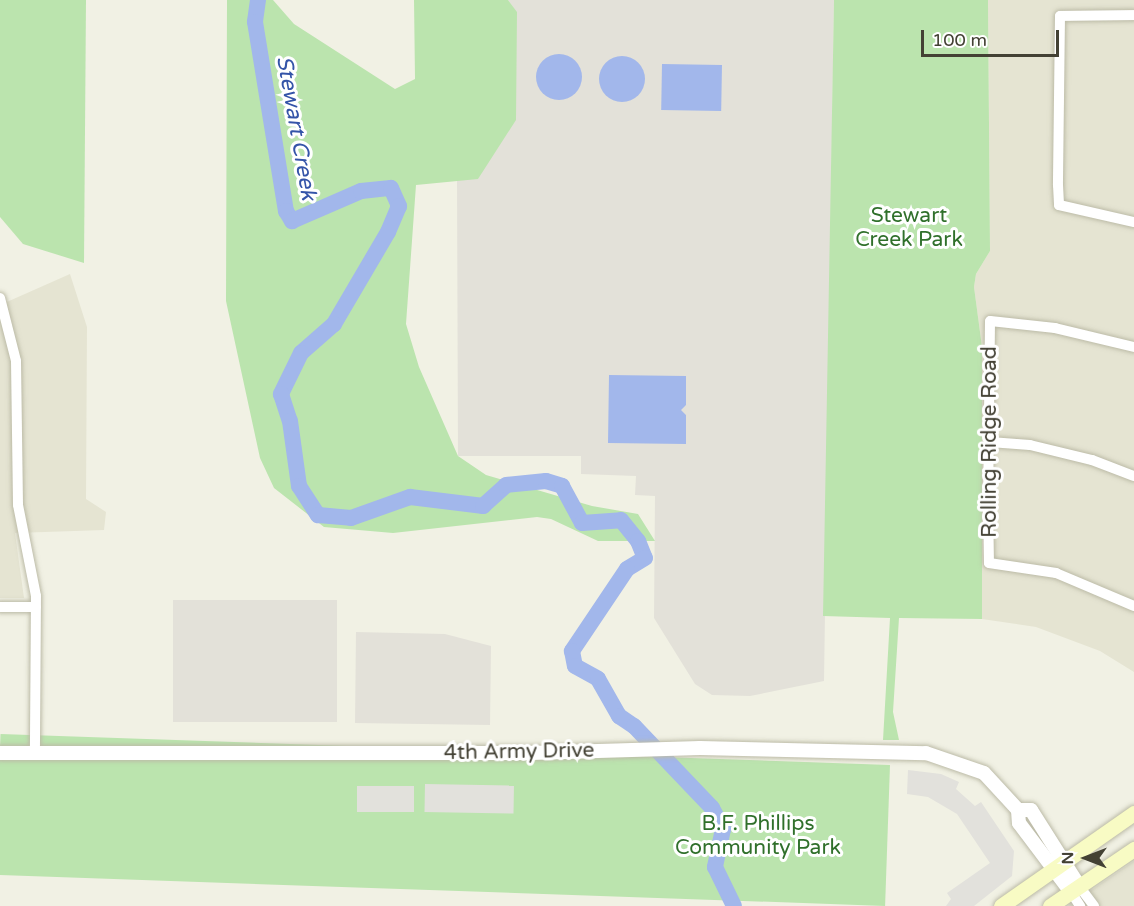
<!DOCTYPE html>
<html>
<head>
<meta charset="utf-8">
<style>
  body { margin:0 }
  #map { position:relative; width:1134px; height:906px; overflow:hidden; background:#f1f1e4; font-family:"Varela Round",sans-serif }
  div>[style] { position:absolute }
  .residential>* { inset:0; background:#e5e4d2 }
  .industrial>* { inset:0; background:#e3e1d9; transform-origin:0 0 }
  .green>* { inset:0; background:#bbe4ae; transform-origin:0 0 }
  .parking>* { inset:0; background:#e2e1dc; transform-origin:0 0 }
  .water>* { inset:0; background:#a2b7eb; transform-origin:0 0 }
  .round { border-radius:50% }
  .river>* { height:16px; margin:-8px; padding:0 8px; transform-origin:8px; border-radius:8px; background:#a2b7eb }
  .roads { filter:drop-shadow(0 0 2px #bcbba7) drop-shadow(0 0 2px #bcbba7) }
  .minor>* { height:10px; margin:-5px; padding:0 5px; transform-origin:5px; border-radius:5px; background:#fff }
  .tertiary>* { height:14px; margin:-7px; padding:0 7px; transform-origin:7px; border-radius:7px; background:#fff }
  .secondary>* { height:15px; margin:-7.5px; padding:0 7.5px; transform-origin:7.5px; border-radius:7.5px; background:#f8fbc4 }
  span { translate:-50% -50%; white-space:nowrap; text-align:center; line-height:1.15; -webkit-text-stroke:6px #fff; paint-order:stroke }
  .park-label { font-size:21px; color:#30702b }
  .street-label { font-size:21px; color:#434134 }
  .water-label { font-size:22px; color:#3454a8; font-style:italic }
  .north { position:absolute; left:1056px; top:828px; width:60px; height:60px; -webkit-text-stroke:4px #fff; paint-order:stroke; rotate:270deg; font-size:16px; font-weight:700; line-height:24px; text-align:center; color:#434134 }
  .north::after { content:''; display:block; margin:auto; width:21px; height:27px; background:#434134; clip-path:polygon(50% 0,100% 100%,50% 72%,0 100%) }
  .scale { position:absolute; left:921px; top:30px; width:138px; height:27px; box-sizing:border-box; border:3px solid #434134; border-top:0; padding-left:8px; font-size:18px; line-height:21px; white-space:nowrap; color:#434134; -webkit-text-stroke:4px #fff; paint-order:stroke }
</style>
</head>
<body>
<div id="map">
  <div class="residential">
    <i style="clip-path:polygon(988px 0,1134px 0,1134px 672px,1100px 651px,1036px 627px,982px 619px,982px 347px,974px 287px,976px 274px,990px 251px)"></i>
    <i style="clip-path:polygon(70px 274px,87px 327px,86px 499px,106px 512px,104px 530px,15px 533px,24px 598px,0 598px,0 305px)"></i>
    <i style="clip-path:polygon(1134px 861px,1134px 906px,1068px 906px)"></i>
  </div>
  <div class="industrial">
    <i style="clip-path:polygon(508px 0,834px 0,824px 681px,750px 696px,712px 695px,695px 684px,654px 618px,655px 496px,635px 495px,636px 476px,581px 474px,581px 456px,458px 456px,457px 179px,478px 179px,517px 13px)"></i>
    <i style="left:173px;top:600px;width:164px;height:122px"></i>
    <i style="clip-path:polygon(356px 632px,445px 634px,491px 646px,490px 725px,355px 723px)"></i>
  </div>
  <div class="green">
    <i style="clip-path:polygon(0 0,86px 0,84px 263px,23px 244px,0 217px)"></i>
    <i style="clip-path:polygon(227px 0,273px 0,294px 24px,395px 89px,415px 79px,414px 0,508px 0,517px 12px,516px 120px,478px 179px,416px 185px,406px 324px,419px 367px,458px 456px,486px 475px,592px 506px,638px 514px,655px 541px,598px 541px,551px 519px,537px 517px,393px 533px,324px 527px,274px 488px,260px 458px,226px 301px)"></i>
    <i style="clip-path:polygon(834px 0,988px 0,990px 251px,976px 274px,974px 287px,982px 347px,982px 619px,899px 618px,893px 712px,899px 740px,883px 740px,890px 618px,823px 616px)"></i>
    <i style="left:890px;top:765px;width:141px;height:890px;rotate:92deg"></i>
  </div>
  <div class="parking">
    <i style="clip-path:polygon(908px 770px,941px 774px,959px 782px,956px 789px,975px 806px,981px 802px,1014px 851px,1012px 876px,974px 906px,946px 906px,951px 899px,947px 893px,990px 863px,957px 814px,928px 797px,907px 794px)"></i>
    <i style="left:425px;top:784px;width:89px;height:28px;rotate:1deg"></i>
    <i style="left:357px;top:786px;width:57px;height:26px"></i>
  </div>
  <div class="water">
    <i class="round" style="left:536px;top:54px;width:46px;height:46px"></i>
    <i class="round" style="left:599px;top:56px;width:46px;height:46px"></i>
    <i style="left:662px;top:64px;width:60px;height:46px;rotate:1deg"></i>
    <i style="clip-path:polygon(609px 375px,686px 376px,686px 405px,681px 410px,686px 415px,686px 444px,608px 443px)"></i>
  </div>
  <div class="river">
    <i style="left:258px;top:0;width:22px;rotate:98deg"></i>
    <i style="left:255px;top:22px;width:192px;rotate:80.7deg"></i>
    <i style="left:286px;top:211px;width:12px;rotate:59deg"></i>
    <i style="left:292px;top:221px;width:75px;rotate:-23.5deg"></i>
    <i style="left:361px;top:191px;width:30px;rotate:-6deg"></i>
    <i style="left:391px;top:188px;width:20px;rotate:66deg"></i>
    <i style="left:399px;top:206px;width:28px;rotate:113deg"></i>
    <i style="left:388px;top:232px;width:107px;rotate:120.4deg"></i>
    <i style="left:334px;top:324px;width:44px;rotate:138.7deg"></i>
    <i style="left:301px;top:353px;width:46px;rotate:116deg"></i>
    <i style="left:281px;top:394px;width:28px;rotate:72deg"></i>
    <i style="left:290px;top:421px;width:66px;rotate:82.1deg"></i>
    <i style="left:299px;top:486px;width:35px;rotate:57deg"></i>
    <i style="left:318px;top:515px;width:33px;rotate:5deg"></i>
    <i style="left:351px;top:518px;width:63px;rotate:-19.6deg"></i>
    <i style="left:410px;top:497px;width:74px;rotate:7deg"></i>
    <i style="left:483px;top:506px;width:31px;rotate:-42deg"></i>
    <i style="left:506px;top:485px;width:40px;rotate:-5.7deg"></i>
    <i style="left:546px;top:481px;width:17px;rotate:17deg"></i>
    <i style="left:562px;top:486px;width:42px;rotate:61.6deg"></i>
    <i style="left:582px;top:523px;width:39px;rotate:-4deg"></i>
    <i style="left:621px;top:520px;width:27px;rotate:51deg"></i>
    <i style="left:638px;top:541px;width:18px;rotate:68deg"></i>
    <i style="left:645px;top:558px;width:21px;rotate:149deg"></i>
    <i style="left:627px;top:569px;width:99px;rotate:123.9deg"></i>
    <i style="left:572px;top:651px;width:15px;rotate:79deg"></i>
    <i style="left:575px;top:666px;width:26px;rotate:29deg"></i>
    <i style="left:598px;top:679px;width:43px;rotate:60.4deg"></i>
    <i style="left:619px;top:716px;width:18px;rotate:34deg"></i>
    <i style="left:634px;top:726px;width:113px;rotate:46.4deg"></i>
    <i style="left:712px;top:808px;width:24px;rotate:62deg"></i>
    <i style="left:723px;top:829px;width:39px;rotate:102deg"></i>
    <i style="left:715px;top:867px;width:43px;rotate:64deg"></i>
  </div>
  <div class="roads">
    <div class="minor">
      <i style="left:1134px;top:15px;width:74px;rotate:179.2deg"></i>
      <i style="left:1060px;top:16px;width:169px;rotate:90.7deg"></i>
      <i style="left:1058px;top:185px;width:20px;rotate:87deg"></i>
      <i style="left:1059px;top:205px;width:77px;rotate:12.8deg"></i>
      <i style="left:0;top:298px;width:65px;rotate:75.7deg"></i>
      <i style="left:16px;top:361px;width:144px;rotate:89.2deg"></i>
      <i style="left:18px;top:505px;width:93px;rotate:78.8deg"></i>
      <i style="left:36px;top:596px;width:157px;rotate:90.4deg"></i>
      <i style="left:1134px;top:347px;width:81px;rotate:-166.5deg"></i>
      <i style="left:1055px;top:328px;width:65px;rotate:-173.9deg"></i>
      <i style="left:990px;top:321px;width:180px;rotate:90.6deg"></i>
      <i style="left:988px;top:501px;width:62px;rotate:89.1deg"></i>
      <i style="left:989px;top:563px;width:68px;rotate:8.5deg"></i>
      <i style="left:1056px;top:573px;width:85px;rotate:22.9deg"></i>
      <i style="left:990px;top:442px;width:40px;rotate:4.3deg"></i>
      <i style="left:1030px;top:445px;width:64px;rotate:13.6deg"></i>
      <i style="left:1092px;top:460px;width:45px;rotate:20.9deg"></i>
      <i style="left:0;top:607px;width:36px"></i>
      <i style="left:1079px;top:886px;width:25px;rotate:53deg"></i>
      <i style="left:1071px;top:892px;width:17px;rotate:57deg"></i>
    </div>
    <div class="tertiary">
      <i style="left:0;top:753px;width:530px"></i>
      <i style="left:530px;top:753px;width:170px;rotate:-1.7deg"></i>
      <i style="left:700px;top:748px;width:226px;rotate:1.3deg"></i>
      <i style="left:926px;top:753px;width:61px;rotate:19deg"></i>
      <i style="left:984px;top:773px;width:50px;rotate:47.4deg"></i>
      <i style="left:1018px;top:810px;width:13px;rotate:86deg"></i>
      <i style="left:1019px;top:823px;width:86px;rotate:53deg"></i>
      <i style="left:1018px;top:810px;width:13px"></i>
      <i style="left:1031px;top:810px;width:90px;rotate:57.7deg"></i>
    </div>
    <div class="secondary">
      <i style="left:1001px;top:906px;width:162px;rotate:-35deg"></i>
      <i style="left:1050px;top:906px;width:102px;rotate:-34.2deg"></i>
    </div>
  </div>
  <div class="park-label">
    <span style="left:909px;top:228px">Stewart<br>Creek Park</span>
    <span style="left:758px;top:836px">B.F. Phillips<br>Community Park</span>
  </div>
  <div class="street-label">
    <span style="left:990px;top:442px;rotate:-90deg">Rolling Ridge Road</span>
    <span style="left:519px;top:752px;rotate:-1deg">4th Army Drive</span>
  </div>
  <div class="water-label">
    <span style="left:296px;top:128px;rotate:80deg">Stewart Creek</span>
  </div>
  <div class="north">N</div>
  <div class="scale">100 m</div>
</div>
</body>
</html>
